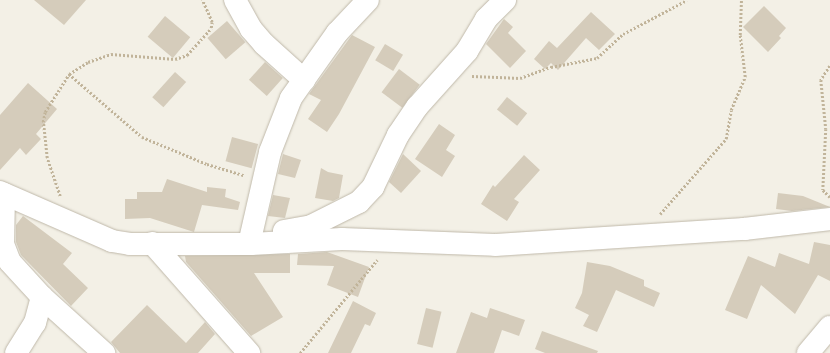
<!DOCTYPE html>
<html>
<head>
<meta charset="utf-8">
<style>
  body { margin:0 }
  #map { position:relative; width:830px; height:353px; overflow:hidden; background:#f3f0e6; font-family:Karla,sans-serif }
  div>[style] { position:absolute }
  .building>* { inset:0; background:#d5ccbb; transform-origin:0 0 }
  .path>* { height:2.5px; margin-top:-1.25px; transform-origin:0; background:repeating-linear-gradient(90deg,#c1b49a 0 2px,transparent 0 4px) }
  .roads { filter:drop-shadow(0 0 1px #bfb8a9) drop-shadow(0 0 1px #bfb8a9) }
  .minor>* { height:22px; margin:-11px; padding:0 11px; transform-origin:11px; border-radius:11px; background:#fff }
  span { translate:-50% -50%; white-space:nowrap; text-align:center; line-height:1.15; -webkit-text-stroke:3px #fff; paint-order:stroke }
</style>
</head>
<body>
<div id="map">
  <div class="building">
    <i style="clip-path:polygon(34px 0,86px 0,64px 25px)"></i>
    <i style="clip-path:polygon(764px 6px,786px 28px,779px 36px,781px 38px,768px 52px,743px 27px)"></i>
    <i style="clip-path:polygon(591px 12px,615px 34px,599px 50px,586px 38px,558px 70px,551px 63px,545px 69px,534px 59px,549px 41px,557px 48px)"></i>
    <i style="left:165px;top:16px;width:33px;height:27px;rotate:40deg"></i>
    <i style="clip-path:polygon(504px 19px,513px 27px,508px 33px,526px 51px,510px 68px,486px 44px)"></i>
    <i style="left:227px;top:21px;width:28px;height:26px;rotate:49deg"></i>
    <i style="clip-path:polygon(352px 35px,375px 47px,339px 114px,327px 132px,308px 119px,321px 100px,309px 94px)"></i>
    <i style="left:385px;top:44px;width:21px;height:19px;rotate:31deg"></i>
    <i style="left:265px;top:62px;width:24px;height:24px;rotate:42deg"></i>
    <i style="left:399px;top:69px;width:26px;height:29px;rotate:37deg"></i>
    <i style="left:175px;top:72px;width:15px;height:34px;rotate:42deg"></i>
    <i style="clip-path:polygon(28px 83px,57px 109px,36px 134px,41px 139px,26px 155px,20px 148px,0 170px,0 115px)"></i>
    <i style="left:507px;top:97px;width:26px;height:16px;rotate:39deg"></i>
    <i style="clip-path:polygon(439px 124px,455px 135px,446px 150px,455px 156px,442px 177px,415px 159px)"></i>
    <i style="left:232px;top:137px;width:27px;height:25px;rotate:15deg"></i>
    <i style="clip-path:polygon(283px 154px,301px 160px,295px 178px,278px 174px)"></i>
    <i style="clip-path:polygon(403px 154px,421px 171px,401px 193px,389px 182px)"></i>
    <i style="clip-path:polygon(524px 155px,540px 170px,514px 199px,519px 202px,507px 221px,481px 204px,493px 185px,495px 187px)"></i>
    <i style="clip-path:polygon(321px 168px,328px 172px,343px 175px,339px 198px,333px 201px,315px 198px)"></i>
    <i style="clip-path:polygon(167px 179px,207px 192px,207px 187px,226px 189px,225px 197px,240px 202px,238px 210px,202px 205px,194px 232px,150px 218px,125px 219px,125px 199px,137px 199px,137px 192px,162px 192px)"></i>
    <i style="clip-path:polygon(778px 193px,803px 196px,830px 207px,792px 211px,776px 209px)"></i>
    <i style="clip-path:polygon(273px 195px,290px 198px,285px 218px,268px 216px)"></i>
    <i style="clip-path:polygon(23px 216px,72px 253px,63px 264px,88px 288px,71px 306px,21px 255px,16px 242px,16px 225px)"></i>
    <i style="clip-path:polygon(814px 242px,830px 245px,830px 281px,818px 275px,795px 314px,761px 285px,747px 319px,725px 310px,748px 256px,775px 267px,779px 253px,809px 264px)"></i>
    <i style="clip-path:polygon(327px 252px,369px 267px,358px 297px,327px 285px,334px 266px,297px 265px,298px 254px)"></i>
    <i style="clip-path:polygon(290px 254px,290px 273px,254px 273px,283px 317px,251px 336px,186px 262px,185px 256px)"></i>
    <i style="clip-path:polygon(587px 262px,610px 266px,644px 280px,644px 286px,660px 293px,654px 307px,616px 290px,597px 332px,583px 326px,589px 315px,575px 308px,582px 293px)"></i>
    <i style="clip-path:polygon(353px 301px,376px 313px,370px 326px,365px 324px,351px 353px,328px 353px)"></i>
    <i style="clip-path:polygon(147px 305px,186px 343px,205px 322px,215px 334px,198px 353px,120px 353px,111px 342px)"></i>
    <i style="left:426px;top:308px;width:16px;height:37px;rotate:14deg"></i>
    <i style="clip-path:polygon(490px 308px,525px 320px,519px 336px,502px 330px,494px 353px,456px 353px,471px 312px,487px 318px)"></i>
    <i style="clip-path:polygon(542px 331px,598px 351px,597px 353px,545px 353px,535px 349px)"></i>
  </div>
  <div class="path">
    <i style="left:830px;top:66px;width:17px;rotate:123deg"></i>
    <i style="left:821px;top:80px;width:49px;rotate:84.2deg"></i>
    <i style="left:826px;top:129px;width:61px;rotate:92.8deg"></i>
    <i style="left:823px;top:190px;width:10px;rotate:45deg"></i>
    <i style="left:69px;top:74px;width:96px;rotate:40.8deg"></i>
    <i style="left:142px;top:137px;width:70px;rotate:22.6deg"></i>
    <i style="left:207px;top:164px;width:39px;rotate:17deg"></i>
    <i style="left:472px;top:76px;width:48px;rotate:2.4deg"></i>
    <i style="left:520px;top:78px;width:33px;rotate:-20deg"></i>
    <i style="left:551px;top:67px;width:47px;rotate:-11.1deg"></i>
    <i style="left:597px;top:58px;width:35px;rotate:-43deg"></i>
    <i style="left:623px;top:34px;width:72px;rotate:-28deg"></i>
    <i style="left:60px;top:196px;width:40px;rotate:-108.9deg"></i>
    <i style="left:47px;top:158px;width:36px;rotate:-96deg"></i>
    <i style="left:43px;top:122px;width:10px;rotate:-79deg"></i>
    <i style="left:45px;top:112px;width:45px;rotate:-57.7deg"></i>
    <i style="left:69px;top:74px;width:22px;rotate:-32deg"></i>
    <i style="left:88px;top:62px;width:24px;rotate:-19deg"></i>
    <i style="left:111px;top:54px;width:64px;rotate:4.5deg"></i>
    <i style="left:175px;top:59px;width:13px;rotate:-18deg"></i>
    <i style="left:187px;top:55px;width:36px;rotate:-48deg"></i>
    <i style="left:211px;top:28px;width:6px;rotate:-81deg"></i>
    <i style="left:212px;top:22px;width:24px;rotate:-114deg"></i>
    <i style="left:660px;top:214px;width:100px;rotate:-48.7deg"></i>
    <i style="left:726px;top:139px;width:29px;rotate:-80deg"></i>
    <i style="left:731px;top:110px;width:36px;rotate:-67deg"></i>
    <i style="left:745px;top:77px;width:42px;rotate:-96.8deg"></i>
    <i style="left:740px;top:35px;width:35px;rotate:-88deg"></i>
    <i style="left:300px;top:353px;width:121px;rotate:-50.4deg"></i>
  </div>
  <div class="roads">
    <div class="minor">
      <i style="left:235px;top:0;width:33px;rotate:61deg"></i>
      <i style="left:251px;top:29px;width:20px;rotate:49deg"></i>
      <i style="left:264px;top:44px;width:54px;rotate:42deg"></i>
      <i style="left:0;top:192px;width:122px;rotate:23.6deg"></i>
      <i style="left:112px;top:241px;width:18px;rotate:9deg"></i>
      <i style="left:130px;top:244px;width:121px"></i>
      <i style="left:251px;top:244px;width:91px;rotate:-3.1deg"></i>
      <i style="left:342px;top:239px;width:153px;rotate:2.2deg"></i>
      <i style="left:495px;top:245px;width:250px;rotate:-3.7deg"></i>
      <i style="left:744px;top:229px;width:87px;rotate:-6.6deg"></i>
      <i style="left:4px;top:194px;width:50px;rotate:91.1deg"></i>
      <i style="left:3px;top:244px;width:19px;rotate:69deg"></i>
      <i style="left:10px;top:262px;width:47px;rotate:47.6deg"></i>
      <i style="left:42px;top:297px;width:84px;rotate:42.1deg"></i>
      <i style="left:284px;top:231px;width:27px;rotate:-10deg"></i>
      <i style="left:311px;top:226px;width:54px;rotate:-26.6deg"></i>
      <i style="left:359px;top:202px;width:21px;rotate:-47deg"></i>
      <i style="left:373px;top:187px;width:58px;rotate:-64.3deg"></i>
      <i style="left:398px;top:135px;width:34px;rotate:-56deg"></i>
      <i style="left:417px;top:107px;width:75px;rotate:-48.2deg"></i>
      <i style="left:467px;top:51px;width:37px;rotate:-59deg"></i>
      <i style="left:486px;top:19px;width:27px;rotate:-45deg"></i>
      <i style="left:152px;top:243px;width:147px;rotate:48.6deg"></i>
      <i style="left:249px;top:244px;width:94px;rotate:-77.1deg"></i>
      <i style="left:270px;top:152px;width:58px;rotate:-68.7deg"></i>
      <i style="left:291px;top:98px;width:80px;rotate:-54.7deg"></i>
      <i style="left:337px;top:33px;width:45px;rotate:-46.8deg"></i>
      <i style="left:16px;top:353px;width:36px;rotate:-58deg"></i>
      <i style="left:35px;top:323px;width:27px;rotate:-75deg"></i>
      <i style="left:808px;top:353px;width:34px;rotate:-50deg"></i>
    </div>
  </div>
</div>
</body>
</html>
